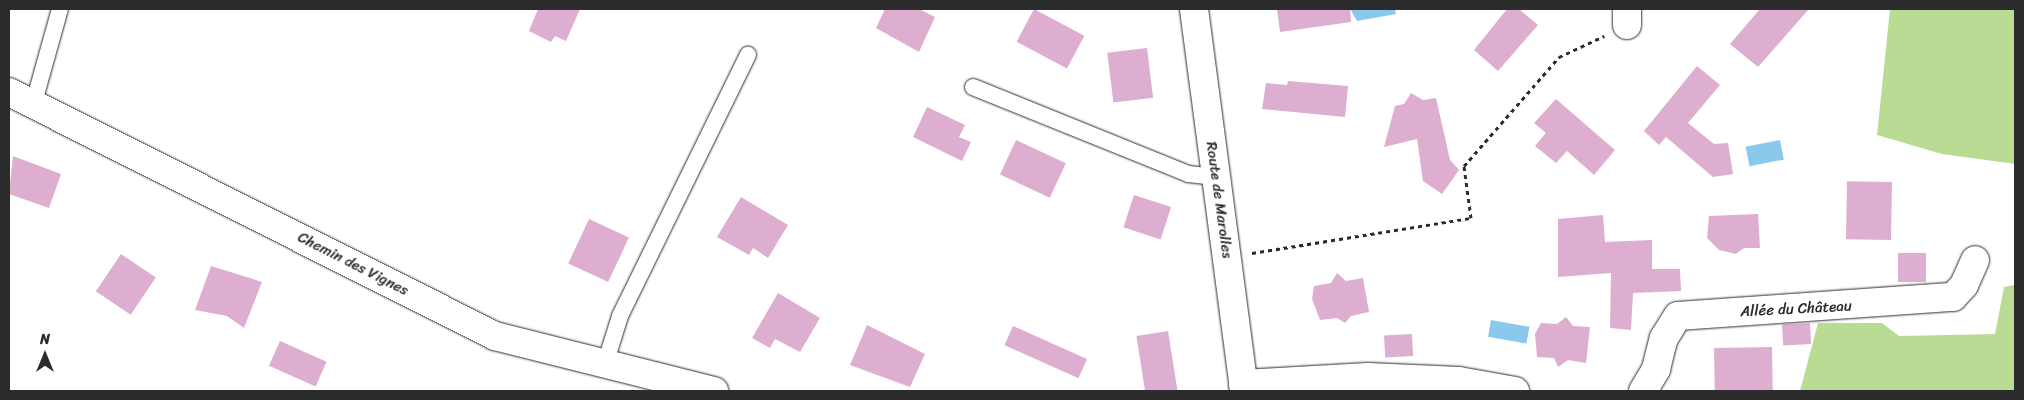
<!DOCTYPE html>
<html>
<head>
<meta charset="utf-8">
<style>
  body { margin:0 }
  #map { position:relative; width:2024px; height:400px; overflow:hidden; background:#fff; font-family:Sriracha,sans-serif }
  div>[style] { position:absolute }
  .green>* { inset:0; background:#badb94 }
  .water>* { inset:0; background:#8bc9ec; transform-origin:0 0 }
  .building>* { inset:0; background:#ddaed0; transform-origin:0 0 }
  .path>* { height:3px; margin-top:-1.5px; transform-origin:0; background:repeating-linear-gradient(90deg,#2b2b2b 0 4px,transparent 0 8px) }
  .roads { filter:drop-shadow(0 0 1px #2b2b2b) drop-shadow(0 0 1px #2b2b2b) }
  .service>* { height:16px; margin:-8px; padding:0 8px; transform-origin:8px; border-radius:8px; background:#fff }
  .minor>* { height:28px; margin:-14px; padding:0 14px; transform-origin:14px; border-radius:14px; background:#fff }
  .tertiary>* { height:28px; margin:-14px; padding:0 14px; transform-origin:14px; border-radius:14px; background:#fff }
  span { translate:-50% -50%; white-space:nowrap; text-align:center; line-height:1.15; -webkit-text-stroke:4px #fff; paint-order:stroke }
  .street-label { font-size:15px; color:#2b2b2b }
  .frame { position:absolute; inset:0; border:10px solid #2b2b2b; pointer-events:none }
  .north { position:absolute; left:20px; top:330px; width:50px; height:50px; -webkit-text-stroke:4px #fff; paint-order:stroke; rotate:0deg; font-size:14px; font-weight:700; line-height:20px; text-align:center; color:#2b2b2b }
  .north::after { content:''; display:block; margin:auto; width:18px; height:22px; background:#2b2b2b; clip-path:polygon(50% 0,100% 100%,50% 72%,0 100%) }
</style>
</head>
<body>
<div id="map">
  <div class="green">
    <i style="clip-path:polygon(1890px 9px,2015px 9px,2015px 164px,1942px 154px,1877px 135px)"></i>
    <i style="clip-path:polygon(2015px 285px,2015px 391px,1800px 391px,1818px 323px,1882px 323px,1899px 336px,1995px 334px,2004px 287px)"></i>
  </div>
  <div class="water">
    <i style="clip-path:polygon(1350px 9px,1395px 9px,1396px 14px,1357px 21px)"></i>
    <i style="left:1780px;top:140px;width:20px;height:35px;rotate:79deg"></i>
    <i style="left:1491px;top:320px;width:39px;height:17px;rotate:10deg"></i>
  </div>
  <div class="building">
    <i style="clip-path:polygon(538px 9px,580px 9px,566px 41px,555px 36px,551px 42px,529px 31px)"></i>
    <i style="clip-path:polygon(885px 9px,919px 9px,935px 17px,919px 52px,876px 28px)"></i>
    <i style="left:1034px;top:9px;width:57px;height:37px;rotate:28deg"></i>
    <i style="clip-path:polygon(1277px 9px,1350px 9px,1351px 22px,1280px 32px)"></i>
    <i style="clip-path:polygon(1507px 9px,1519px 9px,1538px 25px,1498px 71px,1474px 50px)"></i>
    <i style="clip-path:polygon(1760px 9px,1809px 9px,1758px 67px,1730px 44px)"></i>
    <i style="left:1147px;top:48px;width:50px;height:40px;rotate:83deg"></i>
    <i style="clip-path:polygon(1697px 66px,1720px 85px,1688px 123px,1714px 144px,1728px 143px,1733px 174px,1713px 177px,1666px 137px,1659px 145px,1644px 131px)"></i>
    <i style="clip-path:polygon(1288px 81px,1348px 86px,1345px 117px,1262px 109px,1266px 83px,1287px 85px)"></i>
    <i style="clip-path:polygon(1411px 93px,1423px 100px,1436px 98px,1450px 160px,1459px 170px,1442px 194px,1423px 181px,1417px 139px,1384px 147px,1395px 106px,1404px 104px)"></i>
    <i style="clip-path:polygon(1556px 99px,1615px 150px,1594px 175px,1567px 151px,1556px 163px,1535px 146px,1546px 133px,1534px 123px)"></i>
    <i style="clip-path:polygon(927px 107px,965px 125px,959px 137px,971px 142px,962px 161px,913px 137px)"></i>
    <i style="left:1016px;top:140px;width:55px;height:38px;rotate:25deg"></i>
    <i style="clip-path:polygon(13px 156px,61px 174px,49px 208px,9px 194px)"></i>
    <i style="left:1892px;top:182px;width:58px;height:45px;rotate:91deg"></i>
    <i style="left:1134px;top:195px;width:39px;height:34px;rotate:18deg"></i>
    <i style="clip-path:polygon(741px 197px,788px 225px,768px 258px,753px 248px,749px 255px,717px 237px)"></i>
    <i style="clip-path:polygon(1758px 214px,1760px 248px,1744px 248px,1736px 254px,1719px 250px,1707px 238px,1709px 216px)"></i>
    <i style="clip-path:polygon(1603px 215px,1605px 242px,1652px 240px,1652px 269px,1680px 269px,1681px 291px,1633px 293px,1631px 330px,1610px 328px,1611px 273px,1558px 277px,1558px 219px)"></i>
    <i style="left:589px;top:219px;width:44px;height:49px;rotate:25deg"></i>
    <i style="left:1898px;top:253px;width:28px;height:29px"></i>
    <i style="left:121px;top:254px;width:42px;height:45px;rotate:34deg"></i>
    <i style="clip-path:polygon(211px 266px,262px 282px,244px 328px,227px 316px,195px 310px)"></i>
    <i style="clip-path:polygon(1337px 273px,1346px 281px,1363px 278px,1369px 312px,1351px 316px,1345px 323px,1337px 318px,1320px 320px,1312px 299px,1314px 286px,1331px 283px)"></i>
    <i style="clip-path:polygon(778px 293px,820px 318px,800px 352px,775px 339px,770px 348px,752px 338px)"></i>
    <i style="clip-path:polygon(1566px 317px,1573px 326px,1590px 327px,1586px 363px,1568px 360px,1558px 367px,1554px 358px,1537px 357px,1535px 334px,1541px 323px,1557px 324px)"></i>
    <i style="left:1810px;top:323px;width:21px;height:28px;rotate:87deg"></i>
    <i style="clip-path:polygon(867px 325px,925px 354px,910px 387px,850px 365px)"></i>
    <i style="left:1013px;top:326px;width:81px;height:21px;rotate:24deg"></i>
    <i style="left:1168px;top:331px;width:61px;height:32px;rotate:81deg"></i>
    <i style="left:1412px;top:334px;width:22px;height:28px;rotate:87deg"></i>
    <i style="left:280px;top:341px;width:51px;height:27px;rotate:24deg"></i>
    <i style="left:1772px;top:347px;width:44px;height:58px;rotate:89deg"></i>
  </div>
  <div class="path">
    <i style="left:1252px;top:253px;width:222px;rotate:-9.1deg"></i>
    <i style="left:1471px;top:218px;width:52px;rotate:-97.7deg"></i>
    <i style="left:1464px;top:166px;width:145px;rotate:-48.9deg"></i>
    <i style="left:1559px;top:57px;width:50px;rotate:-25deg"></i>
  </div>
  <div class="roads">
    <div class="service">
      <i style="left:973px;top:87px;width:232px;rotate:22deg"></i>
      <i style="left:1188px;top:174px;width:28px;rotate:6deg"></i>
      <i style="left:34px;top:102px;width:97px;rotate:-74.4deg"></i>
      <i style="left:605px;top:364px;width:50px;rotate:-72.6deg"></i>
      <i style="left:620px;top:316px;width:291px;rotate:-63.9deg"></i>
    </div>
    <div class="minor">
      <i style="left:1627px;top:25px;width:16px;rotate:-90deg"></i>
      <i style="left:9px;top:92px;width:544px;rotate:26.66deg"></i>
      <i style="left:495px;top:336px;width:226px;rotate:14.1deg"></i>
      <i style="left:1243px;top:384px;width:125px;rotate:-3.2deg"></i>
      <i style="left:1368px;top:377px;width:91px;rotate:2.5deg"></i>
      <i style="left:1459px;top:381px;width:57px;rotate:10.1deg"></i>
      <i style="left:1643px;top:391px;width:26px;rotate:-59deg"></i>
      <i style="left:1656px;top:369px;width:32px;rotate:-76deg"></i>
      <i style="left:1664px;top:338px;width:26px;rotate:-58deg"></i>
      <i style="left:1678px;top:316px;width:276px;rotate:-4deg"></i>
      <i style="left:1953px;top:297px;width:16px;rotate:-47deg"></i>
      <i style="left:1964px;top:285px;width:27px;rotate:-66deg"></i>
    </div>
    <div class="tertiary">
      <i style="left:1194px;top:9px;width:385px;rotate:82.5deg"></i>
    </div>
  </div>
  <div class="street-label">
    <span style="left:1219px;top:200px;rotate:82deg">Route de Marolles</span>
    <span style="left:353px;top:264px;rotate:27deg">Chemin des Vignes</span>
    <span style="left:1796px;top:309px;rotate:-3deg">Allée du Château</span>
  </div>
  <div class="frame"></div>
  <div class="north">N</div>
</div>
</body>
</html>
